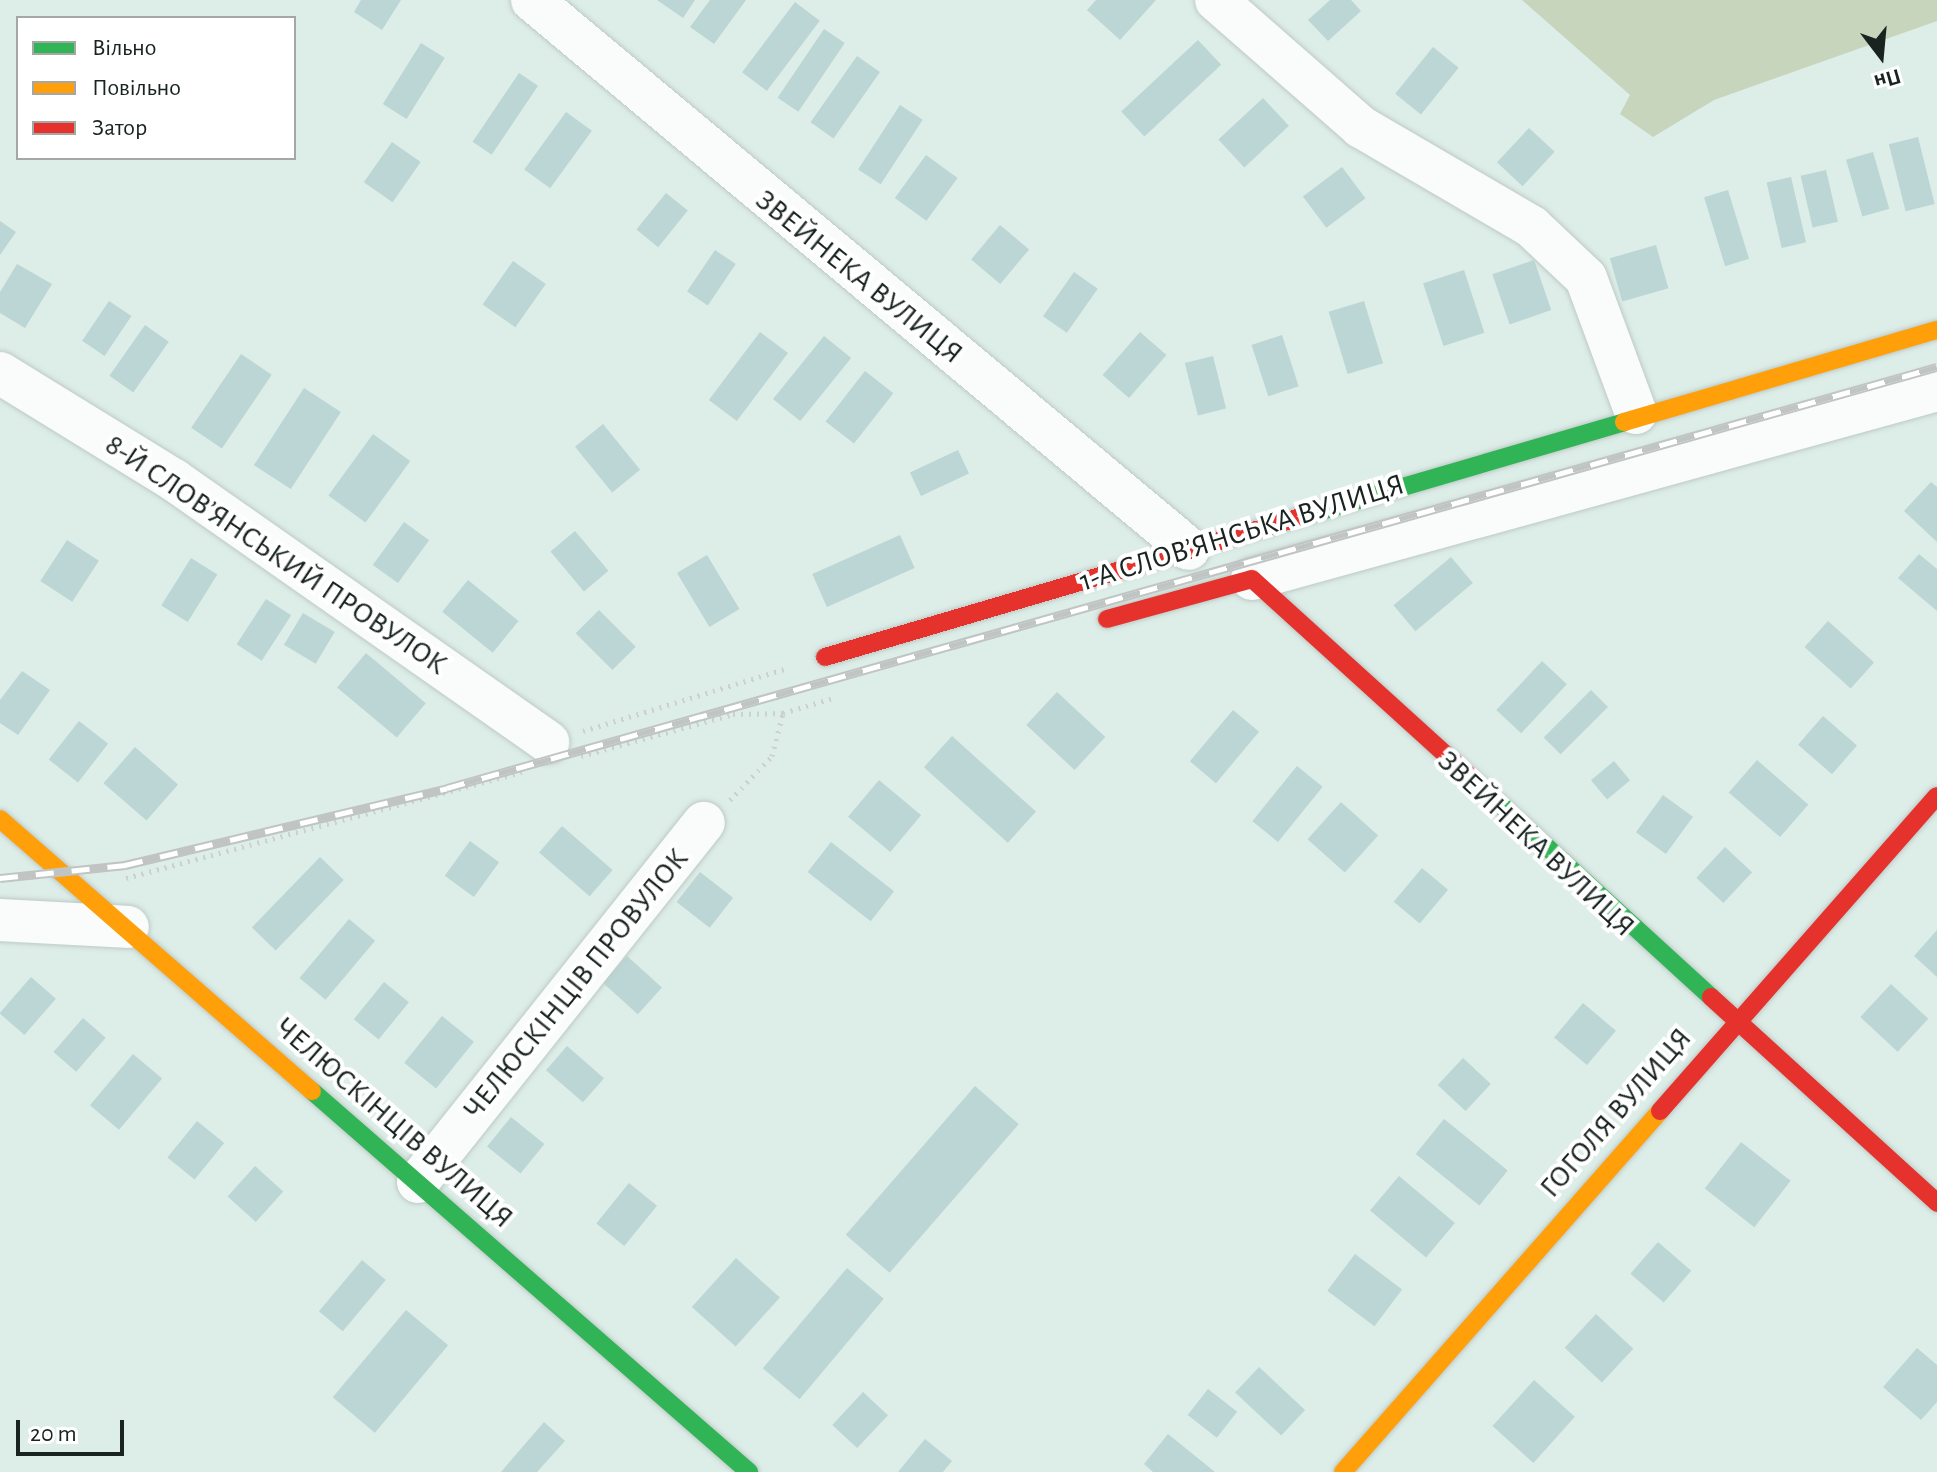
<!DOCTYPE html>
<html>
<head>
<meta charset="utf-8">
<style>
  body { margin:0 }
  #map { position:relative; width:1937px; height:1472px; overflow:hidden; background:#ddede8; font-family:"Alegreya Sans",sans-serif }
  div>[style] { position:absolute }
  .green>* { inset:0; background:#c6d5bc }
  .building>* { inset:0; background:#bcd6d5; transform-origin:0 0 }
  .path>* { height:5px; margin-top:-2.5px; transform-origin:0; background:repeating-linear-gradient(90deg,#ccd1cf 0 2px,transparent 0 8px) }
  .roads { filter:drop-shadow(0 0 2px #bdcac6) drop-shadow(0 0 2px #bdcac6) }
  .street>* { height:42px; margin:-21px; padding:0 21px; transform-origin:21px; border-radius:21px; background:#fafcfc }
  .fast>* { height:18px; margin:-9px; padding:0 9px; transform-origin:9px; border-radius:9px; background:#30b455 }
  .slow>* { height:18px; margin:-9px; padding:0 9px; transform-origin:9px; border-radius:9px; background:#ff9f0a }
  .jam>* { height:18px; margin:-9px; padding:0 9px; transform-origin:9px; border-radius:9px; background:#e5322d }
  .rail>* { height:9px; margin-top:-4.5px; transform-origin:0; background:repeating-linear-gradient(90deg,#fff 0 18px,#c0c5c3 0 36px); box-sizing:border-box; border-block:2px solid #c0c5c3 }
  span { translate:-50% -50%; white-space:nowrap; text-align:center; line-height:1.15; -webkit-text-stroke:8px #fff; paint-order:stroke }
  .street-label { font-size:30px; color:#192421 }
  .legend { position:absolute; left:16px; top:16px; width:280px; height:144px; box-sizing:border-box; background:#fff; border:2px solid #a3a7a6; margin:0; padding:10px 14px; list-style:none; font-size:24px; color:#192421 }
  .legend li { display:flex; align-items:center; gap:16px; height:40px }
  .legend b { width:40px; border:2px solid #a3a7a6 }
  .north { position:absolute; left:1841px; top:16px; width:80px; height:80px; -webkit-text-stroke:6px #fff; paint-order:stroke; rotate:164deg; font-size:22px; font-weight:700; line-height:32px; text-align:center; color:#192421 }
  .north::after { content:''; display:block; margin:auto; width:28px; height:36px; background:#192421; clip-path:polygon(50% 0,100% 100%,50% 72%,0 100%) }
  .scale { position:absolute; left:16px; top:1420px; width:108px; height:36px; box-sizing:border-box; border:4px solid #192421; border-top:0; padding-left:10px; font-size:24px; line-height:28px; white-space:nowrap; color:#192421; -webkit-text-stroke:6px #fff; paint-order:stroke }
</style>
</head>
<body>
<div id="map">
  <div class="green">
    <i style="clip-path:polygon(1522px 0,1937px 0,1937px 21px,1714px 100px,1653px 137px,1620px 114px,1630px 95px)"></i>
  </div>
  <div class="building">
    <i style="clip-path:polygon(361px 0,401px 0,382px 30px,354px 12px)"></i>
    <i style="clip-path:polygon(657px 0,695px 0,683px 18px)"></i>
    <i style="clip-path:polygon(710px 0,746px 0,714px 44px,690px 27px)"></i>
    <i style="clip-path:polygon(1096px 0,1156px 0,1120px 40px,1087px 10px)"></i>
    <i style="clip-path:polygon(1330px 0,1351px 0,1361px 11px,1328px 41px,1308px 20px)"></i>
    <i style="left:795px;top:2px;width:31px;height:88px;rotate:37deg"></i>
    <i style="left:824px;top:29px;width:25px;height:83px;rotate:34deg"></i>
    <i style="left:1198px;top:40px;width:34px;height:105px;rotate:47deg"></i>
    <i style="left:421px;top:43px;width:28px;height:72px;rotate:32deg"></i>
    <i style="left:1433px;top:47px;width:33px;height:60px;rotate:39deg"></i>
    <i style="left:857px;top:56px;width:28px;height:81px;rotate:35deg"></i>
    <i style="left:519px;top:73px;width:23px;height:83px;rotate:34deg"></i>
    <i style="left:1263px;top:98px;width:38px;height:61px;rotate:47deg"></i>
    <i style="left:900px;top:105px;width:27px;height:77px;rotate:33deg"></i>
    <i style="left:566px;top:112px;width:32px;height:71px;rotate:36deg"></i>
    <i style="left:1529px;top:128px;width:35px;height:47px;rotate:43deg"></i>
    <i style="left:1918px;top:137px;width:69px;height:30px;rotate:76deg"></i>
    <i style="left:392px;top:142px;width:35px;height:49px;rotate:35deg"></i>
    <i style="left:1873px;top:152px;width:59px;height:28px;rotate:74deg"></i>
    <i style="left:926px;top:155px;width:39px;height:53px;rotate:36deg"></i>
    <i style="left:1342px;top:167px;width:39px;height:49px;rotate:53deg"></i>
    <i style="left:1826px;top:170px;width:53px;height:26px;rotate:77deg"></i>
    <i style="left:1791px;top:177px;width:67px;height:25px;rotate:77deg"></i>
    <i style="left:1728px;top:190px;width:72px;height:25px;rotate:73deg"></i>
    <i style="left:666px;top:193px;width:28px;height:47px;rotate:39deg"></i>
    <i style="clip-path:polygon(0 221px,16px 232px,0 255px)"></i>
    <i style="left:1000px;top:225px;width:38px;height:45px;rotate:40deg"></i>
    <i style="left:1656px;top:245px;width:45px;height:48px;rotate:74deg"></i>
    <i style="left:715px;top:250px;width:25px;height:50px;rotate:34deg"></i>
    <i style="left:1534px;top:260px;width:53px;height:44px;rotate:71deg"></i>
    <i style="left:513px;top:261px;width:40px;height:53px;rotate:35deg"></i>
    <i style="clip-path:polygon(17px 264px,52px 284px,25px 328px,0 313px,0 292px)"></i>
    <i style="left:1464px;top:270px;width:66px;height:43px;rotate:72deg"></i>
    <i style="left:1074px;top:272px;width:29px;height:54px;rotate:35deg"></i>
    <i style="left:109px;top:301px;width:27px;height:48px;rotate:34deg"></i>
    <i style="left:1364px;top:301px;width:65px;height:37px;rotate:73deg"></i>
    <i style="left:145px;top:325px;width:29px;height:62px;rotate:35deg"></i>
    <i style="left:760px;top:332px;width:35px;height:85px;rotate:37deg"></i>
    <i style="left:1140px;top:332px;width:35px;height:57px;rotate:41deg"></i>
    <i style="left:1282px;top:335px;width:54px;height:32px;rotate:72deg"></i>
    <i style="left:824px;top:336px;width:35px;height:81px;rotate:39deg"></i>
    <i style="left:241px;top:354px;width:37px;height:89px;rotate:34deg"></i>
    <i style="left:1213px;top:356px;width:54px;height:29px;rotate:76deg"></i>
    <i style="left:865px;top:371px;width:36px;height:64px;rotate:38deg"></i>
    <i style="left:304px;top:388px;width:44px;height:92px;rotate:33deg"></i>
    <i style="left:603px;top:424px;width:59px;height:36px;rotate:51deg"></i>
    <i style="left:373px;top:434px;width:46px;height:76px;rotate:36deg"></i>
    <i style="left:958px;top:450px;width:26px;height:53px;rotate:65deg"></i>
    <i style="clip-path:polygon(1931px 482px,1937px 487px,1937px 542px,1904px 511px)"></i>
    <i style="left:404px;top:522px;width:31px;height:53px;rotate:36deg"></i>
    <i style="left:575px;top:531px;width:52px;height:32px;rotate:50deg"></i>
    <i style="left:900px;top:535px;width:36px;height:96px;rotate:66deg"></i>
    <i style="left:67px;top:540px;width:38px;height:49px;rotate:33deg"></i>
    <i style="clip-path:polygon(1919px 554px,1937px 569px,1937px 611px,1898px 578px)"></i>
    <i style="left:707px;top:555px;width:63px;height:35px;rotate:59deg"></i>
    <i style="left:1451px;top:557px;width:34px;height:75px;rotate:50deg"></i>
    <i style="left:191px;top:558px;width:31px;height:56px;rotate:32deg"></i>
    <i style="left:468px;top:580px;width:65px;height:41px;rotate:39deg"></i>
    <i style="left:266px;top:599px;width:30px;height:54px;rotate:33deg"></i>
    <i style="left:599px;top:610px;width:52px;height:33px;rotate:45deg"></i>
    <i style="left:303px;top:613px;width:37px;height:37px;rotate:31deg"></i>
    <i style="left:1828px;top:621px;width:62px;height:35px;rotate:42deg"></i>
    <i style="left:366px;top:653px;width:78px;height:45px;rotate:40deg"></i>
    <i style="left:1542px;top:661px;width:34px;height:67px;rotate:43deg"></i>
    <i style="clip-path:polygon(22px 671px,50px 690px,18px 735px,0 723px,0 700px)"></i>
    <i style="left:1591px;top:690px;width:24px;height:67px;rotate:45deg"></i>
    <i style="left:1057px;top:692px;width:66px;height:45px;rotate:43deg"></i>
    <i style="left:1233px;top:710px;width:34px;height:67px;rotate:40deg"></i>
    <i style="left:1823px;top:716px;width:45px;height:38px;rotate:41deg"></i>
    <i style="left:79px;top:721px;width:37px;height:49px;rotate:38deg"></i>
    <i style="left:952px;top:736px;width:113px;height:42px;rotate:42deg"></i>
    <i style="left:135px;top:747px;width:57px;height:48px;rotate:41deg"></i>
    <i style="left:1757px;top:760px;width:68px;height:43px;rotate:41deg"></i>
    <i style="left:1614px;top:761px;width:25px;height:30px;rotate:50deg"></i>
    <i style="left:1297px;top:766px;width:33px;height:71px;rotate:39deg"></i>
    <i style="left:879px;top:780px;width:55px;height:48px;rotate:40deg"></i>
    <i style="left:1663px;top:795px;width:37px;height:46px;rotate:36deg"></i>
    <i style="left:1341px;top:802px;width:50px;height:50px;rotate:42deg"></i>
    <i style="left:562px;top:826px;width:67px;height:35px;rotate:41deg"></i>
    <i style="left:470px;top:841px;width:36px;height:43px;rotate:36deg"></i>
    <i style="left:831px;top:842px;width:80px;height:38px;rotate:38deg"></i>
    <i style="left:1725px;top:847px;width:37px;height:42px;rotate:43deg"></i>
    <i style="left:320px;top:857px;width:33px;height:98px;rotate:44deg"></i>
    <i style="left:1422px;top:868px;width:34px;height:44px;rotate:40deg"></i>
    <i style="left:700px;top:872px;width:42px;height:38px;rotate:38deg"></i>
    <i style="left:349px;top:919px;width:34px;height:77px;rotate:40deg"></i>
    <i style="clip-path:polygon(1937px 930px,1937px 977px,1914px 956px)"></i>
    <i style="left:627px;top:956px;width:47px;height:36px;rotate:42deg"></i>
    <i style="left:31px;top:977px;width:33px;height:48px;rotate:41deg"></i>
    <i style="left:384px;top:982px;width:32px;height:48px;rotate:39deg"></i>
    <i style="left:1891px;top:984px;width:51px;height:45px;rotate:43deg"></i>
    <i style="left:1583px;top:1003px;width:43px;height:45px;rotate:40deg"></i>
    <i style="left:442px;top:1016px;width:41px;height:60px;rotate:39deg"></i>
    <i style="left:83px;top:1018px;width:30px;height:45px;rotate:41deg"></i>
    <i style="left:567px;top:1046px;width:49px;height:32px;rotate:41deg"></i>
    <i style="left:133px;top:1054px;width:38px;height:67px;rotate:40deg"></i>
    <i style="left:1463px;top:1058px;width:38px;height:37px;rotate:43deg"></i>
    <i style="left:975px;top:1086px;width:58px;height:197px;rotate:41deg"></i>
    <i style="left:511px;top:1117px;width:43px;height:38px;rotate:39deg"></i>
    <i style="left:1444px;top:1119px;width:82px;height:45px;rotate:39deg"></i>
    <i style="left:197px;top:1121px;width:35px;height:47px;rotate:39deg"></i>
    <i style="left:1741px;top:1142px;width:63px;height:59px;rotate:38deg"></i>
    <i style="left:255px;top:1166px;width:38px;height:41px;rotate:42deg"></i>
    <i style="left:1399px;top:1176px;width:73px;height:45px;rotate:40deg"></i>
    <i style="left:629px;top:1183px;width:36px;height:52px;rotate:39deg"></i>
    <i style="left:1658px;top:1242px;width:44px;height:42px;rotate:41deg"></i>
    <i style="left:1355px;top:1254px;width:59px;height:46px;rotate:37deg"></i>
    <i style="left:736px;top:1258px;width:59px;height:66px;rotate:42deg"></i>
    <i style="left:362px;top:1260px;width:31px;height:67px;rotate:40deg"></i>
    <i style="left:847px;top:1268px;width:48px;height:131px;rotate:40deg"></i>
    <i style="left:406px;top:1310px;width:55px;height:114px;rotate:40deg"></i>
    <i style="left:1596px;top:1314px;width:51px;height:46px;rotate:43deg"></i>
    <i style="clip-path:polygon(1917px 1348px,1937px 1365px,1937px 1402px,1921px 1420px,1883px 1387px)"></i>
    <i style="left:1259px;top:1367px;width:63px;height:35px;rotate:43deg"></i>
    <i style="left:1534px;top:1380px;width:55px;height:62px;rotate:42deg"></i>
    <i style="left:1208px;top:1389px;width:37px;height:33px;rotate:38deg"></i>
    <i style="left:863px;top:1392px;width:34px;height:45px;rotate:43deg"></i>
    <i style="clip-path:polygon(544px 1422px,565px 1441px,537px 1472px,501px 1472px)"></i>
    <i style="clip-path:polygon(1168px 1434px,1215px 1472px,1153px 1472px,1144px 1464px)"></i>
    <i style="clip-path:polygon(925px 1439px,952px 1461px,943px 1472px,898px 1472px)"></i>
  </div>
  <div class="path">
    <i style="left:583px;top:731px;width:214px;rotate:-17.1deg"></i>
    <i style="left:581px;top:756px;width:158px;rotate:-15.4deg"></i>
    <i style="left:733px;top:714px;width:50px;rotate:-1.1deg"></i>
    <i style="left:730px;top:800px;width:61px;rotate:-46.3deg"></i>
    <i style="left:772px;top:756px;width:44px;rotate:-75.7deg"></i>
    <i style="left:783px;top:713px;width:52px;rotate:-16.7deg"></i>
    <i style="left:126px;top:878px;width:410px;rotate:-15deg"></i>
  </div>
  <div class="roads">
    <div class="street">
      <i style="left:532px;top:0;width:856px;rotate:39.88deg"></i>
      <i style="left:1216px;top:0;width:193px;rotate:41.2deg"></i>
      <i style="left:1361px;top:127px;width:198px;rotate:30.3deg"></i>
      <i style="left:1532px;top:227px;width:74px;rotate:43.4deg"></i>
      <i style="left:1586px;top:278px;width:144px;rotate:69.7deg"></i>
      <i style="left:0;top:373px;width:204px;rotate:31.6deg"></i>
      <i style="left:174px;top:480px;width:457px;rotate:35deg"></i>
      <i style="left:1252px;top:579px;width:711px;rotate:-15.42deg"></i>
      <i style="left:0;top:920px;width:128px;rotate:3.1deg"></i>
      <i style="left:418px;top:1182px;width:459px;rotate:-51.5deg"></i>
    </div>
    <div class="fast">
      <i style="left:1300px;top:517px;width:338px;rotate:-16.3deg"></i>
      <i style="left:1479px;top:785px;width:314px;rotate:42.4deg"></i>
      <i style="left:312px;top:1091px;width:580px;rotate:41.08deg"></i>
    </div>
    <div class="slow">
      <i style="left:1624px;top:422px;width:326px;rotate:-16.4deg"></i>
      <i style="left:0;top:819px;width:414px;rotate:41.1deg"></i>
      <i style="left:1343px;top:1472px;width:480px;rotate:-48.7deg"></i>
    </div>
    <div class="jam">
      <i style="left:1107px;top:619px;width:150px;rotate:-15.4deg"></i>
      <i style="left:1252px;top:579px;width:307px;rotate:42.2deg"></i>
      <i style="left:825px;top:657px;width:495px;rotate:-16.4deg"></i>
      <i style="left:1711px;top:997px;width:306px;rotate:42.3deg"></i>
      <i style="left:1660px;top:1111px;width:419px;rotate:-48.7deg"></i>
    </div>
  </div>
  <div class="rail">
    <i style="left:0;top:878px;width:126px;rotate:-5.9deg"></i>
    <i style="left:125px;top:865px;width:331px;rotate:-13.4deg"></i>
    <i style="left:447px;top:788px;width:1548px;rotate:-15.78deg"></i>
  </div>
  <div class="street-label">
    <span style="left:859px;top:277px;rotate:39deg">ЗВЕЙНЕКА ВУЛИЦЯ</span>
    <span style="left:1242px;top:533px;rotate:-17deg">1-А СЛОВ’ЯНСЬКА ВУЛИЦЯ</span>
    <span style="left:276px;top:555px;rotate:34deg">8-Й СЛОВ’ЯНСЬКИЙ ПРОВУЛОК</span>
    <span style="left:1536px;top:844px;rotate:43deg">ЗВЕЙНЕКА ВУЛИЦЯ</span>
    <span style="left:576px;top:984px;rotate:-51deg">ЧЕЛЮСКІНЦІВ ПРОВУЛОК</span>
    <span style="left:1616px;top:1113px;rotate:-49deg">ГОГОЛЯ ВУЛИЦЯ</span>
    <span style="left:394px;top:1123px;rotate:41deg">ЧЕЛЮСКІНЦІВ ВУЛИЦЯ</span>
  </div>
  <ul class="legend">
  <li><b style="height:10px;background:#30b455"></b>Вільно</li>
  <li><b style="height:10px;background:#ff9f0a"></b>Повільно</li>
  <li><b style="height:10px;background:#e5322d"></b>Затор</li>
  </ul>
  <div class="north">Пн</div>
  <div class="scale">20 m</div>
</div>
</body>
</html>
